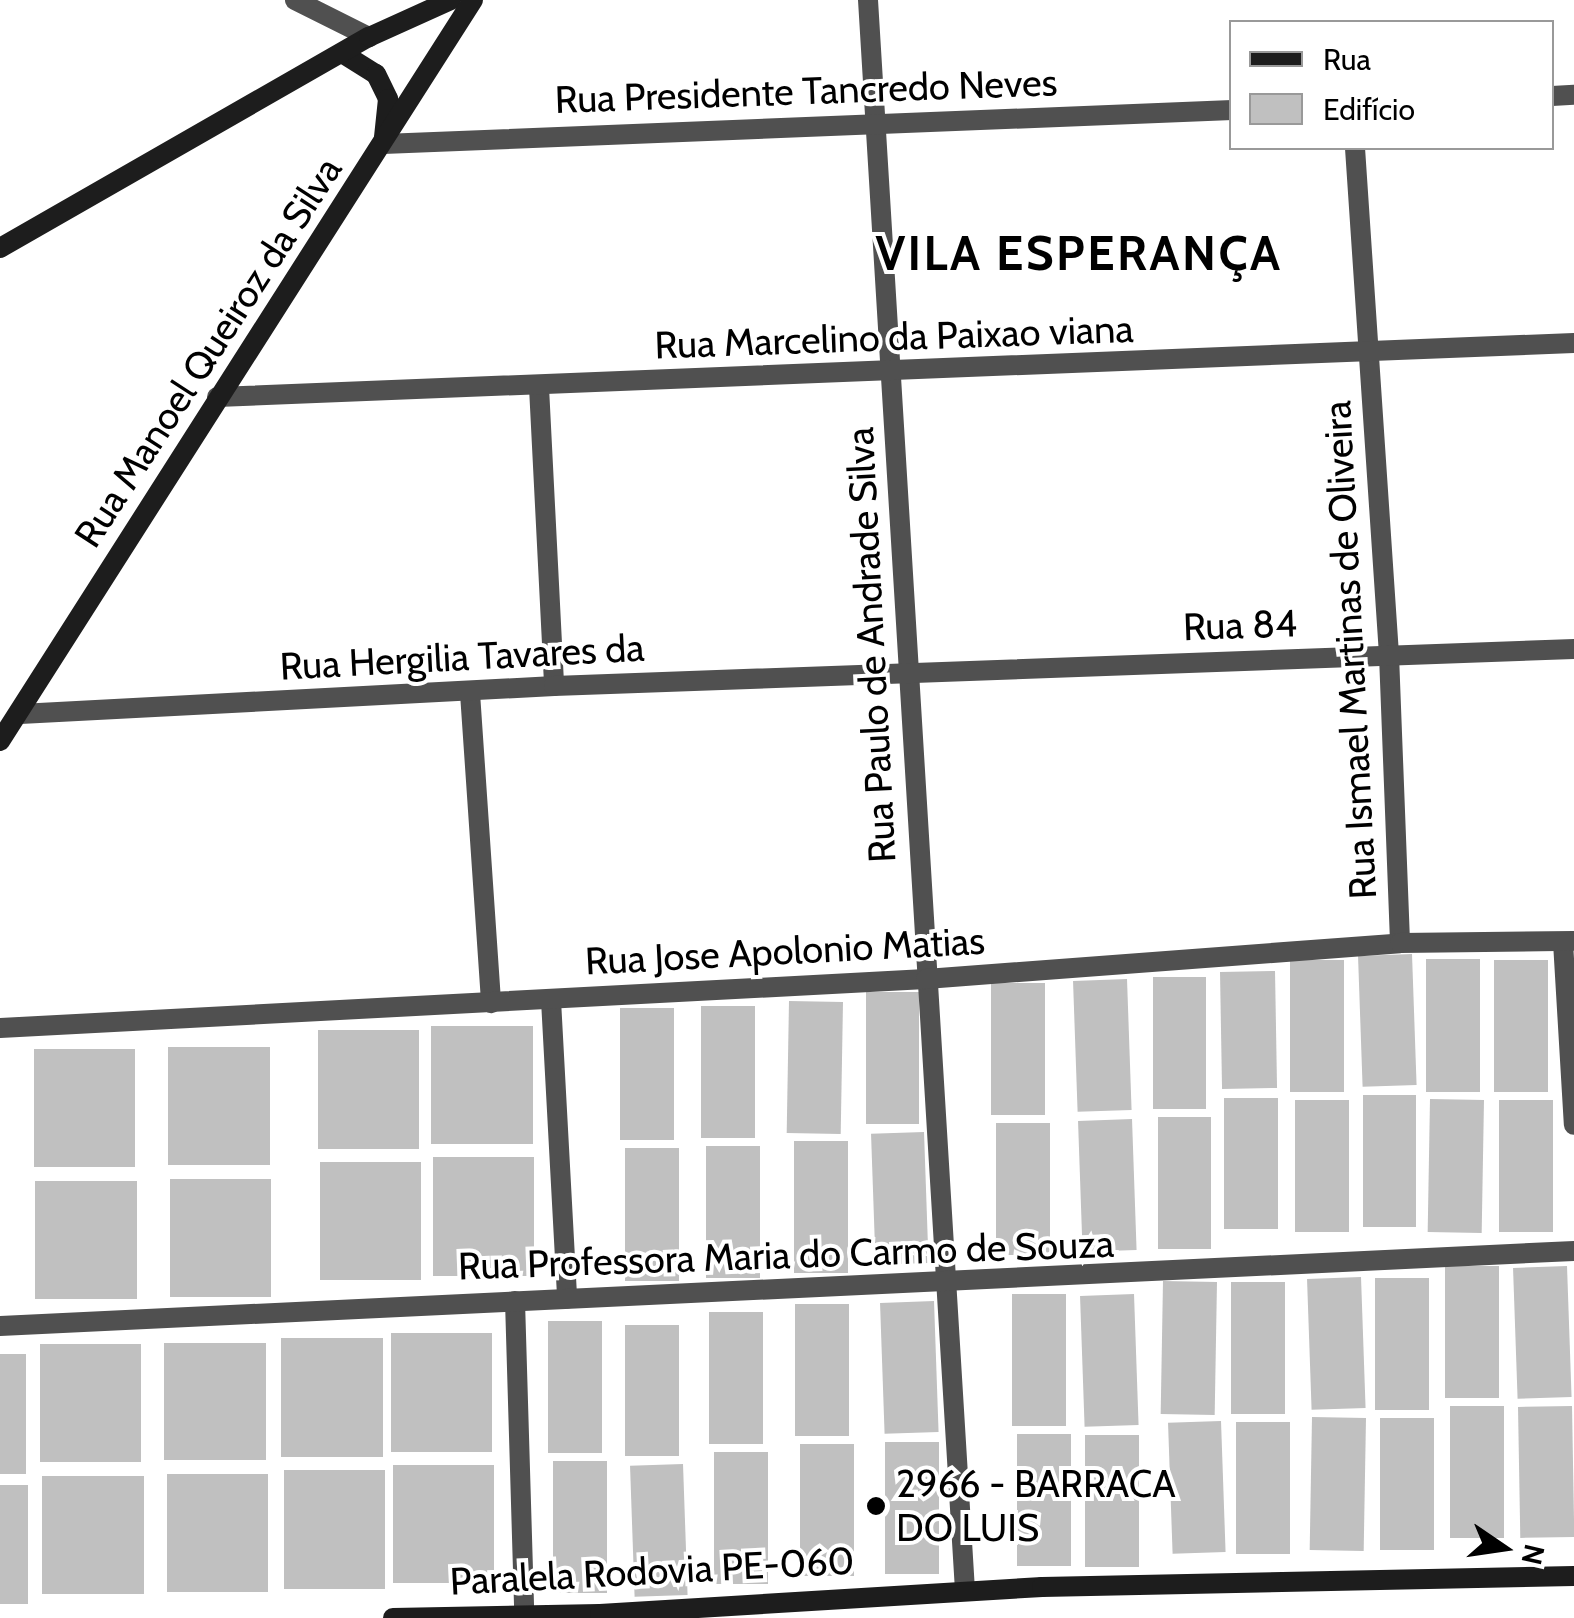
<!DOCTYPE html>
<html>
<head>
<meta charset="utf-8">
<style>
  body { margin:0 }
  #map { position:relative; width:1574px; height:1618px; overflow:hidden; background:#fff; font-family:Cabin,sans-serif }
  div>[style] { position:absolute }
  .building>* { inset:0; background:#c0c0c0; transform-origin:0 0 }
  .street>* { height:20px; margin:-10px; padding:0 10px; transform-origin:10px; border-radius:10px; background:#505050 }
  .secondary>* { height:20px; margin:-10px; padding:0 10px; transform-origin:10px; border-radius:10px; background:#1d1d1d }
  .dots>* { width:28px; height:28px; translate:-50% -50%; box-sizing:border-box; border:5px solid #fff; border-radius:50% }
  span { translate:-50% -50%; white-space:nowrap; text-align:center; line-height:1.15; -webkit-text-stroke:8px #fff; paint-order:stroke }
  .street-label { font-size:38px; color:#000 }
  .poi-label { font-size:38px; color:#000 }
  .left { translate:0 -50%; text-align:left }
  .district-label { font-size:48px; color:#000; font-weight:700; letter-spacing:2.5px }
  .legend { position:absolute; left:1229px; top:20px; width:325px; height:130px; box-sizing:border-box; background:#fff; border:2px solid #999; margin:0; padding:12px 18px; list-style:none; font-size:30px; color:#000 }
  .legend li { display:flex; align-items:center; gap:20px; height:50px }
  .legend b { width:50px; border:2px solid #999 }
  .north { position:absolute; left:1454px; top:1498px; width:100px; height:100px; -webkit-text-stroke:8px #fff; paint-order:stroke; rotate:103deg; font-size:28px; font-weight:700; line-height:40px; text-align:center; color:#000 }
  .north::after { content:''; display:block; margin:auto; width:35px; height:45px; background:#000; clip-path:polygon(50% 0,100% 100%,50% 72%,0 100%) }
</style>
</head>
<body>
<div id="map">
  <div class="building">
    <i style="left:1412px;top:954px;width:131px;height:54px;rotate:88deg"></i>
    <i style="left:1426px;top:959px;width:54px;height:133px"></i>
    <i style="left:1290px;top:960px;width:54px;height:132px"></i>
    <i style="left:1494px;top:960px;width:54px;height:132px"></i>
    <i style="left:1275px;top:971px;width:117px;height:55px;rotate:89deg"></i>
    <i style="left:1153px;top:977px;width:53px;height:132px"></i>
    <i style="left:1127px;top:979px;width:131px;height:54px;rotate:88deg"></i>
    <i style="left:991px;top:983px;width:54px;height:132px"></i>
    <i style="left:866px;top:992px;width:53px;height:132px"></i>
    <i style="left:789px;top:1001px;width:54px;height:132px;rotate:1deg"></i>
    <i style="left:701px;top:1006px;width:54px;height:132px"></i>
    <i style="left:620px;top:1008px;width:54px;height:132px"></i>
    <i style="left:533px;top:1026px;width:118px;height:102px;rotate:90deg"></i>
    <i style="left:419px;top:1030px;width:119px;height:101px;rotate:90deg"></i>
    <i style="left:270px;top:1047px;width:118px;height:102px;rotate:90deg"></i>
    <i style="left:135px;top:1049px;width:118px;height:101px;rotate:90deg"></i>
    <i style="left:1363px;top:1095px;width:53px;height:132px"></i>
    <i style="left:1224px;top:1098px;width:54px;height:131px"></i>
    <i style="left:1430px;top:1099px;width:54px;height:133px;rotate:1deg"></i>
    <i style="left:1295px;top:1100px;width:54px;height:132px"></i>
    <i style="left:1499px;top:1100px;width:54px;height:132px"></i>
    <i style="left:1158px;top:1117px;width:53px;height:132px"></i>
    <i style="left:1132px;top:1119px;width:131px;height:54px;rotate:88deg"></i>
    <i style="left:996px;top:1123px;width:54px;height:132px"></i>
    <i style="left:924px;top:1132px;width:131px;height:53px;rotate:88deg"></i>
    <i style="left:794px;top:1141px;width:54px;height:132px"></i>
    <i style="left:706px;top:1146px;width:54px;height:132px"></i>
    <i style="left:625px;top:1148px;width:54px;height:133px"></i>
    <i style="left:534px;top:1157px;width:119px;height:101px;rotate:90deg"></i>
    <i style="left:421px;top:1162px;width:118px;height:101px;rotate:90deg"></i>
    <i style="left:271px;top:1179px;width:118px;height:101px;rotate:90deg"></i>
    <i style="left:137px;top:1181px;width:118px;height:102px;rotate:90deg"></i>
    <i style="left:1445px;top:1266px;width:54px;height:132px"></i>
    <i style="left:1567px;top:1266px;width:131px;height:54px;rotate:88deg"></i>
    <i style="left:1361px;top:1277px;width:131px;height:54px;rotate:88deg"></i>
    <i style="left:1375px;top:1278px;width:54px;height:132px"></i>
    <i style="left:1163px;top:1281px;width:54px;height:133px;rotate:1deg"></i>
    <i style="left:1231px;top:1282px;width:54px;height:132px"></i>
    <i style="left:1012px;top:1294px;width:54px;height:132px"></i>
    <i style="left:1134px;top:1294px;width:131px;height:54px;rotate:88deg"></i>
    <i style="left:934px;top:1301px;width:131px;height:54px;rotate:88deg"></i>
    <i style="left:795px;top:1304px;width:54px;height:132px"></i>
    <i style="left:709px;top:1312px;width:54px;height:132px"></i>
    <i style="left:548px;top:1321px;width:54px;height:132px"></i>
    <i style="left:625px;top:1325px;width:54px;height:131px"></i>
    <i style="left:492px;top:1333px;width:119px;height:101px;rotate:90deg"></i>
    <i style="left:383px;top:1338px;width:119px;height:102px;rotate:90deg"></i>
    <i style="left:266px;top:1343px;width:117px;height:102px;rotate:90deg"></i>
    <i style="left:141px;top:1344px;width:118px;height:101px;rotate:90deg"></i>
    <i style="left:0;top:1354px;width:26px;height:120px"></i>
    <i style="left:1450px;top:1406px;width:54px;height:132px"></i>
    <i style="left:1572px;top:1406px;width:131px;height:54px;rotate:89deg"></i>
    <i style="left:1312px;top:1417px;width:54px;height:133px;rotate:1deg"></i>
    <i style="left:1380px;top:1418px;width:54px;height:132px"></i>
    <i style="left:1221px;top:1421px;width:131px;height:53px;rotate:88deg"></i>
    <i style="left:1236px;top:1422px;width:54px;height:132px"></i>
    <i style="left:1017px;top:1434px;width:54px;height:132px"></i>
    <i style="left:1085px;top:1435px;width:54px;height:132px"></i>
    <i style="left:885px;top:1442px;width:54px;height:132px"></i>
    <i style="left:800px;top:1444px;width:54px;height:132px"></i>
    <i style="left:714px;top:1452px;width:54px;height:132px"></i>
    <i style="left:553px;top:1461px;width:54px;height:132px"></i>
    <i style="left:683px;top:1464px;width:131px;height:53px;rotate:88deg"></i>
    <i style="left:494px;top:1465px;width:118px;height:101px;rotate:90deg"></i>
    <i style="left:385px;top:1470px;width:119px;height:101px;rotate:90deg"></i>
    <i style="left:268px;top:1474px;width:118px;height:101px;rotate:90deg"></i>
    <i style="left:144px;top:1476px;width:118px;height:102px;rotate:90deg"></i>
    <i style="left:28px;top:1485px;width:119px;height:28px;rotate:90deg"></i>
  </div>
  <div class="street">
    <i style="left:295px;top:0;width:83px;rotate:26.6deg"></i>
    <i style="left:868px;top:0;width:1593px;rotate:86.51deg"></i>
    <i style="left:1552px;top:96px;width:22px;rotate:-3deg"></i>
    <i style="left:383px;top:144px;width:850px;rotate:-2.29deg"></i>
    <i style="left:1355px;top:148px;width:508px;rotate:86.16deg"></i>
    <i style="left:1389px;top:655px;width:288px;rotate:87.8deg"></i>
    <i style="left:539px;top:387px;width:299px;rotate:87.1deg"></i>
    <i style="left:217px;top:397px;width:1358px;rotate:-2.28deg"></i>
    <i style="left:470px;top:693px;width:311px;rotate:86.1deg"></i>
    <i style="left:20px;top:714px;width:535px;rotate:-3deg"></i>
    <i style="left:554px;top:686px;width:1021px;rotate:-2.08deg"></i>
    <i style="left:1563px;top:942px;width:183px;rotate:86.6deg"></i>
    <i style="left:551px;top:1000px;width:299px;rotate:86.9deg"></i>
    <i style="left:0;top:1028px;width:927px;rotate:-3.03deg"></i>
    <i style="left:926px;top:979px;width:475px;rotate:-4.3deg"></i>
    <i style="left:1400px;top:943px;width:174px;rotate:-0.7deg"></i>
    <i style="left:515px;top:1301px;width:311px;rotate:88.3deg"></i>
    <i style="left:0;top:1326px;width:1576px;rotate:-2.73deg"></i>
  </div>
  <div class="secondary">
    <i style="left:342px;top:53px;width:40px;rotate:32deg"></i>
    <i style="left:376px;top:74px;width:28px;rotate:64deg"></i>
    <i style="left:388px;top:99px;width:39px;rotate:96deg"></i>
    <i style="left:0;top:248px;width:425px;rotate:-29.8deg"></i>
    <i style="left:369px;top:37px;width:90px;rotate:-24.3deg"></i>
    <i style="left:0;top:741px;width:879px;rotate:-57.45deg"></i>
    <i style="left:393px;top:1618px;width:207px;rotate:-1.1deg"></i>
    <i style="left:600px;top:1614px;width:443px;rotate:-3.5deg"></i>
    <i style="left:1042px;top:1587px;width:532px;rotate:-1.18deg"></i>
  </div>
  <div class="dots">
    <i style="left:876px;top:1506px;background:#000"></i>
  </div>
  <div class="street-label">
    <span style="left:806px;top:91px;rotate:-2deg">Rua Presidente Tancredo Neves</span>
    <span style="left:894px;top:337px;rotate:-2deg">Rua Marcelino da Paixao viana</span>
    <span style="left:208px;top:352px;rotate:-57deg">Rua Manoel Queiroz da Silva</span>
    <span style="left:1240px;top:625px;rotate:-2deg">Rua 84</span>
    <span style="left:871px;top:645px;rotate:-93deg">Rua Paulo de Andrade Silva</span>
    <span style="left:1350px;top:650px;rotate:-93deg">Rua Ismael Martinas de Oliveira</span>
    <span style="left:462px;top:657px;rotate:-3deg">Rua Hergilia Tavares da</span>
    <span style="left:785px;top:951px;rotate:-3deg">Rua Jose Apolonio Matias</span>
    <span style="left:786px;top:1255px;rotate:-2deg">Rua Professora Maria do Carmo de Souza</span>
    <span style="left:652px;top:1571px;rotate:-3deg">Paralela Rodovia PE-060</span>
  </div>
  <div class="poi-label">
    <span class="left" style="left:896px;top:1506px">2966 - BARRACA<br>DO LUIS</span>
  </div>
  <div class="district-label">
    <span style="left:1079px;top:254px">VILA ESPERANÇA</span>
  </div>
  <ul class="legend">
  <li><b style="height:12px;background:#1d1d1d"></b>Rua</li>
  <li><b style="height:28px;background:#c0c0c0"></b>Edifício</li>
  </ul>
  <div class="north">N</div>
</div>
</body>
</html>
